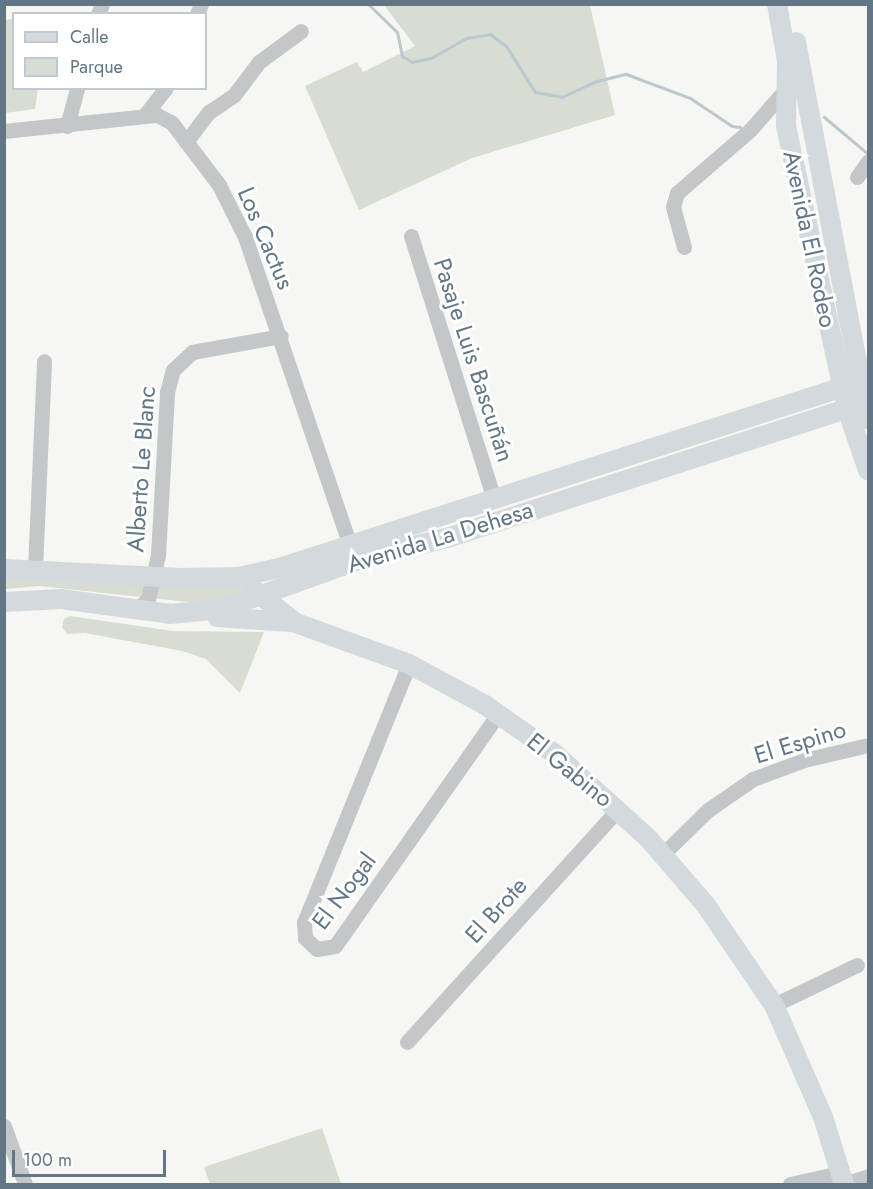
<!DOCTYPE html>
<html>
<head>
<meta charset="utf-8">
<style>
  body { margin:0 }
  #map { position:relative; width:873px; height:1189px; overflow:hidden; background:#f6f6f2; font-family:Jost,sans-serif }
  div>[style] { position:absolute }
  .green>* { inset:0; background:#d7ddd3 }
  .stream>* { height:3px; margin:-1.5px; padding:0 1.5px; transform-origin:1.5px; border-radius:1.5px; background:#bcc8cd }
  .minor>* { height:15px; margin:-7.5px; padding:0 7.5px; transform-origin:7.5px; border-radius:7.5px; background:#c3c7ca }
  .major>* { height:20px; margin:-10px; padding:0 10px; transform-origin:10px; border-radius:10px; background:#d4d9dd }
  span { translate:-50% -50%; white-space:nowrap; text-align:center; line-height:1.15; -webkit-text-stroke:6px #fff; paint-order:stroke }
  .street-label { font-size:24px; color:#637685 }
  .frame { position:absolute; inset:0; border:6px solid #637685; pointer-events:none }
  .legend { position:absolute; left:12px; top:12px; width:195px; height:78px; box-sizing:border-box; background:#fff; border:2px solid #c1c8ce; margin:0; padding:8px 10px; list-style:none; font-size:18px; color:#637685 }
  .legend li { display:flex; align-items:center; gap:12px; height:30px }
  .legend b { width:30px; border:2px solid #c1c8ce }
  .scale { position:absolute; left:12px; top:1150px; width:154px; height:27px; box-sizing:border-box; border:3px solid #637685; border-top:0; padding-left:8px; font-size:18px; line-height:21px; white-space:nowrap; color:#637685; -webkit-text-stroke:4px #fff; paint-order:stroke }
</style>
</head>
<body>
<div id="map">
  <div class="green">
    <i style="clip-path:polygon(384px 5px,590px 5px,615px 115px,472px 158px,359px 210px,305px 86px,357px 62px,363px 72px,415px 46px)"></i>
    <i style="clip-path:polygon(13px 19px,14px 88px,38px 89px,35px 109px,5px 113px,5px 20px)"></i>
    <i style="clip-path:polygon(4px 577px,237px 580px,253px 591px,216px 605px,39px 586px,5px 589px)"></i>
    <i style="clip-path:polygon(70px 616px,173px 631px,264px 632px,240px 693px,206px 659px,182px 651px,85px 633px,67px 634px,62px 627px,64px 619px)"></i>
    <i style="clip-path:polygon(322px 1128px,341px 1184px,210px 1184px,204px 1167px)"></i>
  </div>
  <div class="stream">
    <i style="left:368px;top:4px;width:40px;rotate:44deg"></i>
    <i style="left:397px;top:32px;width:25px;rotate:78deg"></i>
    <i style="left:402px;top:56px;width:12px;rotate:31deg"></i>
    <i style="left:412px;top:62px;width:19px;rotate:-12deg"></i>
    <i style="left:431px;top:58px;width:40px;rotate:-29.7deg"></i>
    <i style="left:466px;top:38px;width:24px;rotate:-9deg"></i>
    <i style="left:490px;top:34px;width:20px;rotate:37deg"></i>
    <i style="left:506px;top:46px;width:54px;rotate:57.8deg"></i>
    <i style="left:535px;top:92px;width:27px;rotate:10deg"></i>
    <i style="left:562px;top:97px;width:38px;rotate:-25deg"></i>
    <i style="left:597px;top:81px;width:30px;rotate:-14deg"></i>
    <i style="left:626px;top:74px;width:68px;rotate:20.6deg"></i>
    <i style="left:690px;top:98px;width:50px;rotate:33.7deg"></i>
    <i style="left:732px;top:126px;width:8px;rotate:7deg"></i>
    <i style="left:824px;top:117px;width:57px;rotate:40.1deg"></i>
  </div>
  <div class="minor">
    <i style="left:98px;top:14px;width:11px;rotate:-68deg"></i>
    <i style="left:197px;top:14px;width:11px;rotate:-68deg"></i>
    <i style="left:144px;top:116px;width:36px;rotate:-52deg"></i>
    <i style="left:67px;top:126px;width:39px;rotate:-75deg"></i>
    <i style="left:4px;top:131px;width:154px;rotate:-6deg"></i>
    <i style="left:157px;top:115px;width:17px;rotate:28deg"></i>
    <i style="left:172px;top:123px;width:78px;rotate:52.8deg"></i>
    <i style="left:219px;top:185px;width:58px;rotate:63.4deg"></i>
    <i style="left:245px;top:237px;width:325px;rotate:71.2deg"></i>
    <i style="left:186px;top:142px;width:38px;rotate:-53deg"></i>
    <i style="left:209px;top:112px;width:30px;rotate:-34deg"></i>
    <i style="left:234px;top:95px;width:41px;rotate:-52.9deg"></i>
    <i style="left:259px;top:62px;width:52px;rotate:-36.4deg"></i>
    <i style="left:857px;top:177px;width:19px;rotate:-55deg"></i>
    <i style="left:411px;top:236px;width:276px;rotate:72.5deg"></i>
    <i style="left:684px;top:247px;width:41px;rotate:-105.4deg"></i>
    <i style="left:673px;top:207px;width:15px;rotate:-74deg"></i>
    <i style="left:677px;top:193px;width:96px;rotate:-40.8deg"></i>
    <i style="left:750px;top:130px;width:53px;rotate:-48.8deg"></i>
    <i style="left:35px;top:569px;width:208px;rotate:-87.5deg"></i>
    <i style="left:135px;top:611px;width:18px;rotate:-43deg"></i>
    <i style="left:148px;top:599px;width:45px;rotate:-77.2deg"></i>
    <i style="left:158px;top:555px;width:163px;rotate:-86.8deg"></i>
    <i style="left:167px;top:392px;width:23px;rotate:-75deg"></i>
    <i style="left:173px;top:370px;width:26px;rotate:-43deg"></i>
    <i style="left:192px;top:352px;width:90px;rotate:-10.2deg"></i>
    <i style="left:409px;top:664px;width:279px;rotate:112.1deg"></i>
    <i style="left:304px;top:922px;width:16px;rotate:86deg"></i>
    <i style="left:305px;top:938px;width:16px;rotate:43deg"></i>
    <i style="left:317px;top:949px;width:18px;rotate:-9deg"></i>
    <i style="left:335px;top:946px;width:284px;rotate:-54.9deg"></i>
    <i style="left:663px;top:854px;width:63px;rotate:-44.4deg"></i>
    <i style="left:708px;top:810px;width:55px;rotate:-34.6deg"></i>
    <i style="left:753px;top:779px;width:54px;rotate:-20.4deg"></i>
    <i style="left:804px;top:760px;width:66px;rotate:-13.2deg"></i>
    <i style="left:774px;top:1005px;width:92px;rotate:-25.7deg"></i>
    <i style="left:407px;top:1042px;width:314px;rotate:-47.8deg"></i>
    <i style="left:4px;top:1126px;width:62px;rotate:70.1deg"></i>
    <i style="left:790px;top:1184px;width:51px;rotate:-12.4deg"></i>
    <i style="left:844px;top:1184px;width:25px;rotate:-18deg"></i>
  </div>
  <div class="major">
    <i style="left:777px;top:4px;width:58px;rotate:80deg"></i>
    <i style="left:787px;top:61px;width:65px;rotate:90.9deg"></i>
    <i style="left:786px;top:126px;width:289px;rotate:77.8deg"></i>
    <i style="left:847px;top:409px;width:65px;rotate:71deg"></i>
    <i style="left:796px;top:42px;width:384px;rotate:79.2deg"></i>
    <i style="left:4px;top:569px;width:176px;rotate:2.9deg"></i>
    <i style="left:180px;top:578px;width:59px;rotate:-1deg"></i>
    <i style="left:239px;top:577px;width:41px;rotate:-12.7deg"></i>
    <i style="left:279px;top:568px;width:619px;rotate:-17.79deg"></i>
    <i style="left:254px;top:590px;width:53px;rotate:38.2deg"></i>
    <i style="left:296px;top:623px;width:120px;rotate:19.9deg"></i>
    <i style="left:409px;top:664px;width:86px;rotate:28.3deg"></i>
    <i style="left:485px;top:705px;width:85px;rotate:35deg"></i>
    <i style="left:555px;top:754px;width:125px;rotate:42.1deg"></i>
    <i style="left:648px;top:838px;width:87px;rotate:49.2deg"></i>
    <i style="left:705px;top:904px;width:122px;rotate:55.7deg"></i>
    <i style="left:774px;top:1005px;width:122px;rotate:66.4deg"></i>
    <i style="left:823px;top:1117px;width:70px;rotate:72.6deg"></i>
    <i style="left:4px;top:602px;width:57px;rotate:-3deg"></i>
    <i style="left:61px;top:599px;width:110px;rotate:7.8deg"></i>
    <i style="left:170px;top:614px;width:52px;rotate:-5.5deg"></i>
    <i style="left:222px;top:609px;width:145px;rotate:-19.7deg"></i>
    <i style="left:359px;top:560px;width:94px;rotate:-14.2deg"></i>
    <i style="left:450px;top:537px;width:439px;rotate:-17.9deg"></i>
    <i style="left:217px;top:617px;width:73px;rotate:3.9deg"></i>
  </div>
  <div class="street-label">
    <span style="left:266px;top:238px;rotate:67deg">Los Cactus</span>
    <span style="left:810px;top:239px;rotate:78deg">Avenida El Rodeo</span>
    <span style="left:474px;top:360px;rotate:72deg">Pasaje Luis Bascuñán</span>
    <span style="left:141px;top:469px;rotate:-86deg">Alberto Le Blanc</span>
    <span style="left:440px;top:537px;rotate:-17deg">Avenida La Dehesa</span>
    <span style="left:800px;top:742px;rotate:-17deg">El Espino</span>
    <span style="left:570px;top:770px;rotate:39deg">El Gabino</span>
    <span style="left:344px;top:891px;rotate:-53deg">El Nogal</span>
    <span style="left:496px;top:910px;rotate:-48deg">El Brote</span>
  </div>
  <div class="frame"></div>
  <ul class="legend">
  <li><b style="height:8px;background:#d4d9dd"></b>Calle</li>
  <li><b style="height:16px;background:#d7ddd3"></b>Parque</li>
  </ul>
  <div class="scale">100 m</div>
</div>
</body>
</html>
